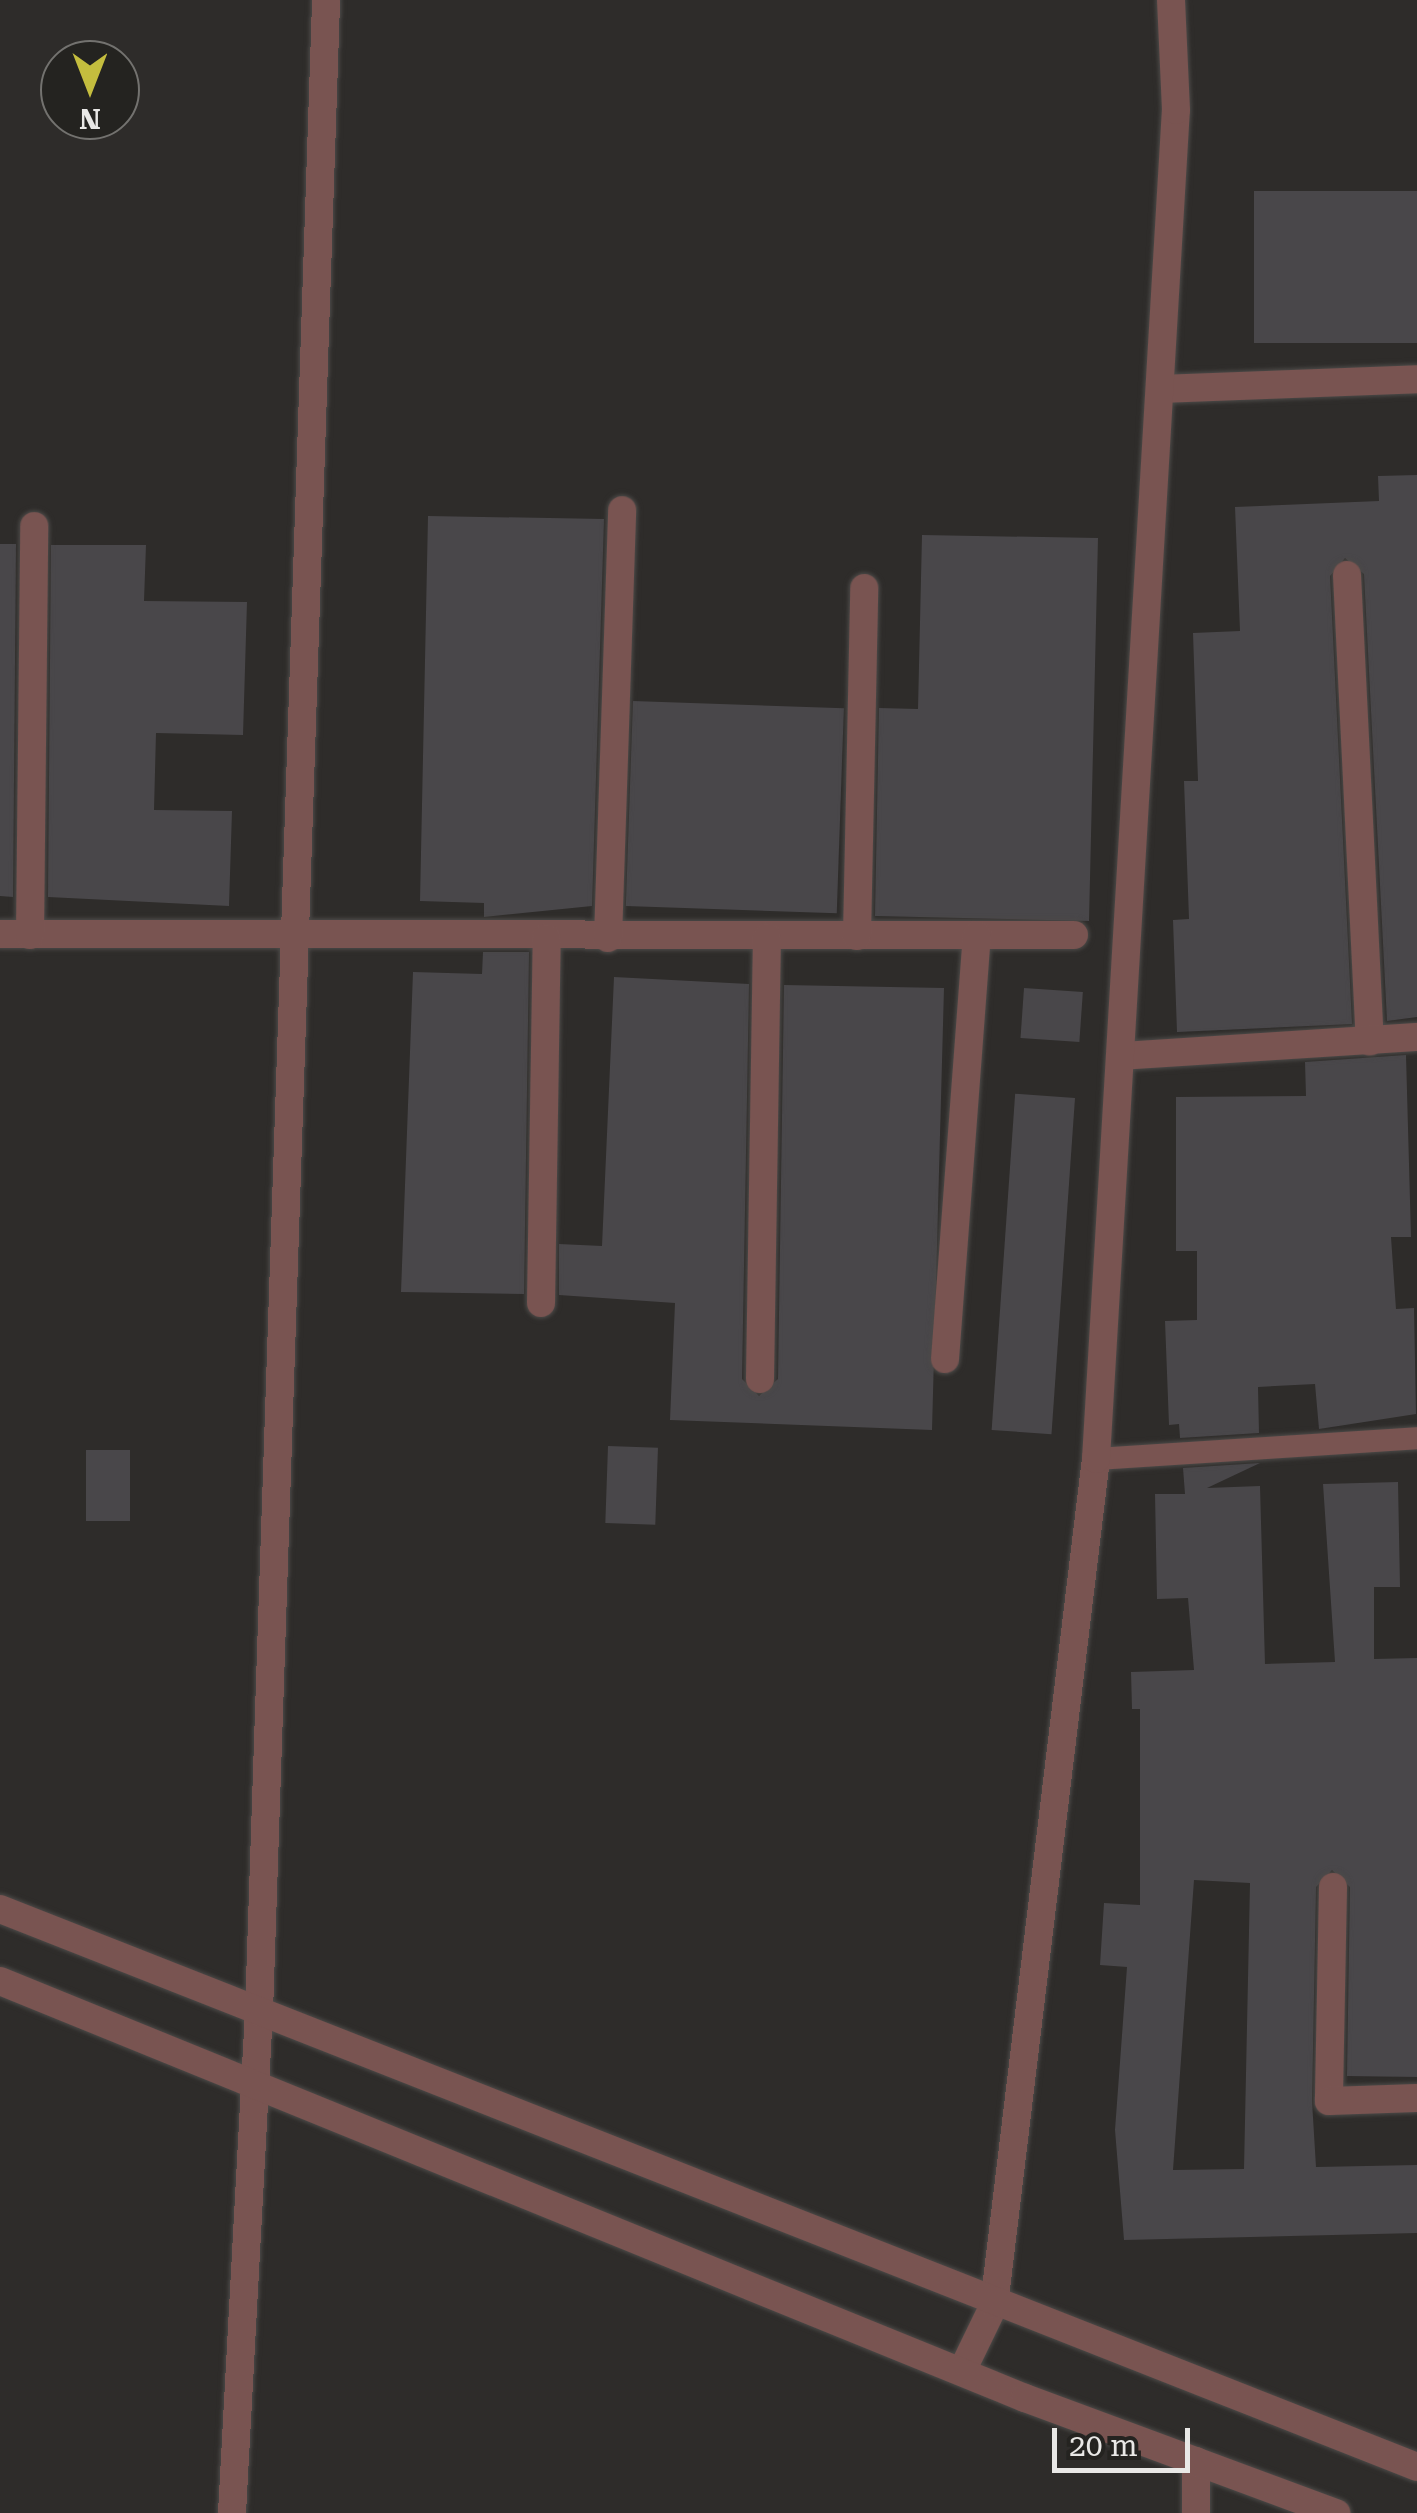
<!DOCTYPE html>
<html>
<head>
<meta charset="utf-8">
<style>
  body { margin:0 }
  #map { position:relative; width:1417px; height:2513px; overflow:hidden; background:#2e2c2a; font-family:"Roboto Serif",serif }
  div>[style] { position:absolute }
  .building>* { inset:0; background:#49474a; transform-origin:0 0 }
  .roads { filter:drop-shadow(0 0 2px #4c4a48) drop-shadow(0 0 2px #4c4a48) }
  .service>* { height:22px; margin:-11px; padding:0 11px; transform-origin:11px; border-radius:11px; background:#795451 }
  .minor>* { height:28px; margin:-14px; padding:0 14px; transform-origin:14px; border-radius:14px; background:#795451 }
  .tertiary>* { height:28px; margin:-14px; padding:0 14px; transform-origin:14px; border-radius:14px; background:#795451 }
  span { translate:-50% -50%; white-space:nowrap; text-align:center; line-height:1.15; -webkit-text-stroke:8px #242320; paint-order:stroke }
  .north { position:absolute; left:40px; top:40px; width:100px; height:100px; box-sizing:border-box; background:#242320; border:2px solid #73726f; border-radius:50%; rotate:180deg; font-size:28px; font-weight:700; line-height:40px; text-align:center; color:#e9e8e6 }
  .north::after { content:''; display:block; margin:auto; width:35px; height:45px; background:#c4bd3e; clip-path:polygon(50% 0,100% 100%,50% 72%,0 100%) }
  .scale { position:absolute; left:1052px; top:2428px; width:138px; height:45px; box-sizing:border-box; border:5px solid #e9e8e6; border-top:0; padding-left:12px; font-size:30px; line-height:35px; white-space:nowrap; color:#e9e8e6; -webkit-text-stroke:8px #242320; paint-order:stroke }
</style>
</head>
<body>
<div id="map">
  <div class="building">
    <i style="left:1417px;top:191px;width:152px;height:163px;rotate:90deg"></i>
    <i style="clip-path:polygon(1417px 475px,1417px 1017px,1387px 1021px,1364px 574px,1345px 558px,1330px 576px,1352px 1024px,1177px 1032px,1173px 920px,1189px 919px,1184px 781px,1198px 781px,1193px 633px,1240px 631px,1235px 507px,1379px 501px,1378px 476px)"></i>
    <i style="clip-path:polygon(428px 516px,604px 519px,592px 906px,484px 917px,484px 903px,420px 901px)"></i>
    <i style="clip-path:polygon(922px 535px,1098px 538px,1089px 921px,875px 916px,879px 708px,918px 709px)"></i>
    <i style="clip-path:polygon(0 544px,16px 544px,13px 897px,0 896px)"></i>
    <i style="clip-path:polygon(51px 545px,146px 545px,144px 601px,247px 602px,243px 735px,156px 733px,154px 810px,232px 811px,229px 906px,48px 897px)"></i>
    <i style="left:633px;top:701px;width:211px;height:205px;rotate:2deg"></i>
    <i style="clip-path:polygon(483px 952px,529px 952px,524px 1294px,401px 1292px,413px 972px,482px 974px)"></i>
    <i style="clip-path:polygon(614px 977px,749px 984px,742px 1379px,759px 1396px,778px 1379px,784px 985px,944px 988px,932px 1430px,670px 1420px,675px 1303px,559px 1295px,559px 1244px,602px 1246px)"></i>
    <i style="left:1024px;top:988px;width:59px;height:50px;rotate:4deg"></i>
    <i style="clip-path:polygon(1406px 1055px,1411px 1237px,1391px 1237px,1396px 1309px,1414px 1308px,1416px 1414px,1319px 1429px,1315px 1384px,1258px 1387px,1259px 1433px,1180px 1438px,1179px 1424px,1169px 1425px,1165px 1321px,1197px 1320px,1197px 1251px,1176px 1251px,1176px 1097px,1306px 1096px,1305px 1062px)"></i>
    <i style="left:1075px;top:1098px;width:337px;height:60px;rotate:94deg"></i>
    <i style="left:608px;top:1446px;width:50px;height:77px;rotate:2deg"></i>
    <i style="left:130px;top:1450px;width:71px;height:44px;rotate:90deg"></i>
    <i style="clip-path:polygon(evenodd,1260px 1463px,1207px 1488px,1260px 1486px,1265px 1664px,1335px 1662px,1323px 1484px,1398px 1482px,1400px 1587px,1374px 1587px,1374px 1659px,1417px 1658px,1417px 2077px,1347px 2076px,1350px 1887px,1332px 1870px,1316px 1887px,1312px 2101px,1316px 2167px,1417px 2165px,1417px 2233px,1124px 2240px,1115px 2130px,1127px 1967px,1100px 1965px,1104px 1903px,1140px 1905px,1140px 1709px,1132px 1709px,1131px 1672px,1194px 1670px,1188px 1598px,1157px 1599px,1155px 1494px,1185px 1494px,1183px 1468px,1260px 1463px,1194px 1880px,1250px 1883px,1244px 2169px,1173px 2170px,1194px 1880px)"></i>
  </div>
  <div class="roads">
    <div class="service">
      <i style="left:1096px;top:1459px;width:322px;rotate:-3.7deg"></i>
    </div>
    <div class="minor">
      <i style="left:1161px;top:389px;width:256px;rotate:-2.2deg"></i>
      <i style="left:1347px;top:575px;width:467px;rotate:87.2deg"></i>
      <i style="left:0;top:934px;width:1074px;rotate:0.05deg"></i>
      <i style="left:30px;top:935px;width:409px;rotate:-89.4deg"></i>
      <i style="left:857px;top:936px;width:348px;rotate:-88.8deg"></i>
      <i style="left:608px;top:938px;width:428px;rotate:-88.1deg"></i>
      <i style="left:1121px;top:1056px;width:297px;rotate:-3.7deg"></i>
      <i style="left:541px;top:1303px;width:365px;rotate:-89.1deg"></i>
      <i style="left:945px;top:1359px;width:425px;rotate:-85.7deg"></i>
      <i style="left:760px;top:1379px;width:442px;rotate:-89.1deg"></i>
      <i style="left:1333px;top:1887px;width:214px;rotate:91.1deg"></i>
      <i style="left:1329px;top:2101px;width:88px;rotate:-2deg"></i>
      <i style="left:962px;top:2371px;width:73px;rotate:-64.1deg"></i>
      <i style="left:994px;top:2305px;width:852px;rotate:-83.13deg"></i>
      <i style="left:1096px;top:1459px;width:1351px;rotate:-86.61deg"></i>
      <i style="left:1176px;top:110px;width:110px;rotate:-92.6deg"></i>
      <i style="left:232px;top:2513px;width:502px;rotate:-86.92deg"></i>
      <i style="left:259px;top:2012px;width:2013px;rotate:-88.09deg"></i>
      <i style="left:1196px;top:2513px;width:52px;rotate:-90deg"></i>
    </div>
    <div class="tertiary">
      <i style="left:0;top:1909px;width:1523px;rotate:21.49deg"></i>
      <i style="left:0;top:1981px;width:1107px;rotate:22.14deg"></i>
      <i style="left:1025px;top:2398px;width:332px;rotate:20.3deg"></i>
    </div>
  </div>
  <div class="north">N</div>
  <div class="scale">20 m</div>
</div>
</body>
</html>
